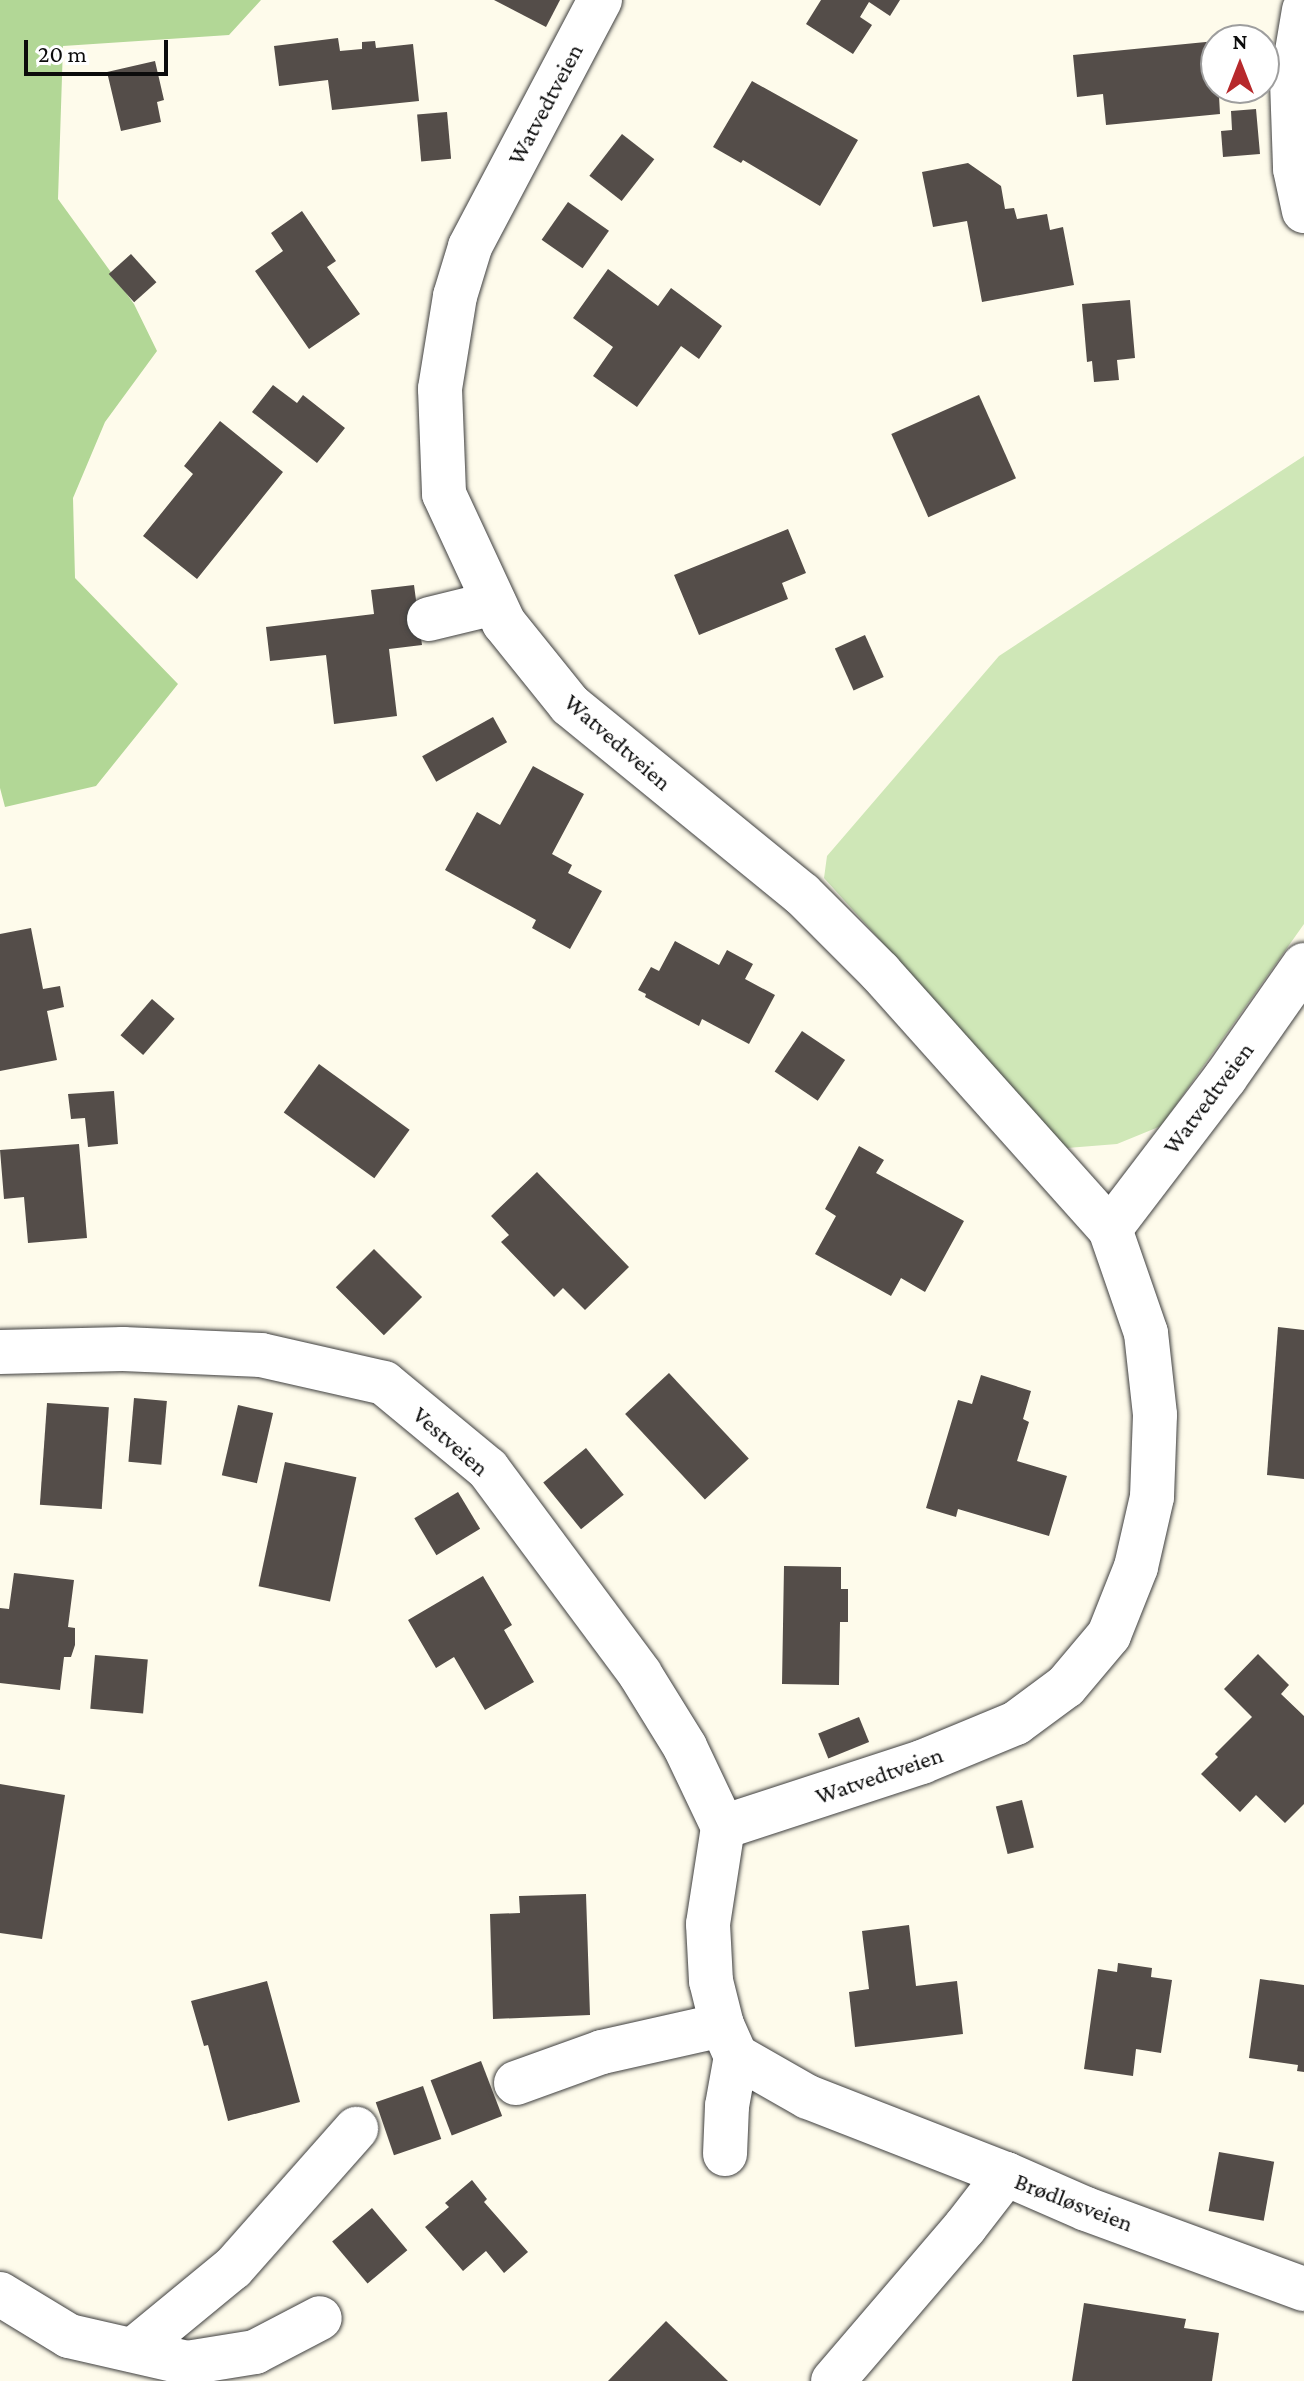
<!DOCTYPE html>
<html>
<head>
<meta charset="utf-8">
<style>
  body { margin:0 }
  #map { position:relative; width:1304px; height:2381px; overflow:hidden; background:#fefbeb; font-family:"Crimson Pro",serif }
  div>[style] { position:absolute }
  .green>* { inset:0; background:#cfe7b7 }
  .forest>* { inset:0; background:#b2d796 }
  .building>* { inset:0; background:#544d49; transform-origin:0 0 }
  .roads { filter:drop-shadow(0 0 2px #3f3f3f) drop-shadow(0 0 2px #3f3f3f) }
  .minor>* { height:44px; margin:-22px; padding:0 22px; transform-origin:22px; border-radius:22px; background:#fff }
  span { translate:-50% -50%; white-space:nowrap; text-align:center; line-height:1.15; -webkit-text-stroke:8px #fff; paint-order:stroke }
  .street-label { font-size:24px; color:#0c0c0c }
  .north { position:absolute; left:1200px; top:24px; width:80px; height:80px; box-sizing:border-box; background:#fff; border:2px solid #9e9e9e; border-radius:50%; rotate:0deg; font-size:22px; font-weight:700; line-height:32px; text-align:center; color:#0c0c0c }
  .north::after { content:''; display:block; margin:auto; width:28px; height:36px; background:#b7292c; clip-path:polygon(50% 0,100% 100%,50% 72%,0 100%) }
  .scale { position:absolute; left:24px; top:40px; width:144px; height:36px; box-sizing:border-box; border:4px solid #0c0c0c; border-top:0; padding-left:10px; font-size:24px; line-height:28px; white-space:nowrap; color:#0c0c0c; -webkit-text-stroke:6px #fff; paint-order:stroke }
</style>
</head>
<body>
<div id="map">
  <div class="green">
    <i style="clip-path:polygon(1304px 456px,1304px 924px,1161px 1126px,1117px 1144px,1067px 1148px,1042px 1132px,956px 1024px,824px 878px,827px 856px,999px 656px)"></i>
  </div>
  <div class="forest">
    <i style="clip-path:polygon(0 0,261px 0,229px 35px,63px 46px,58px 199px,134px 304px,157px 351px,105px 422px,73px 498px,75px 578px,178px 684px,96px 786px,5px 807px,0 788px)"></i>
  </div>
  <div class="building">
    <i style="clip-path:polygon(494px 0,560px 0,546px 27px)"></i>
    <i style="clip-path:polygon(821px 0,900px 0,890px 16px,869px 2px,860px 17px,872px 25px,853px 54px,806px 24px)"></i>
    <i style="clip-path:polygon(338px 38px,340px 51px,362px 49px,362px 42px,375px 41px,376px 48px,413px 44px,419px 101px,332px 110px,328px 80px,279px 86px,274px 46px)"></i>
    <i style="clip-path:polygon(1216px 41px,1220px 114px,1106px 125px,1103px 94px,1077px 97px,1073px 55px)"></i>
    <i style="clip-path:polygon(155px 61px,164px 100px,157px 102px,161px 122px,121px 131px,107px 72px)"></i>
    <i style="clip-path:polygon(752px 81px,858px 140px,820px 206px,743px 160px,741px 163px,713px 147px)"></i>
    <i style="clip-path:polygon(1256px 109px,1260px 154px,1223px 157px,1221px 131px,1232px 130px,1231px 111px)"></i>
    <i style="left:447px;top:112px;width:47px;height:30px;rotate:85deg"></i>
    <i style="left:622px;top:134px;width:41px;height:53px;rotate:38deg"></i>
    <i style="clip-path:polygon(968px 163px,1001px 186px,1005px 209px,1014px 208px,1017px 219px,1047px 214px,1050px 230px,1063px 227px,1074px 285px,982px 302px,967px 221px,933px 227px,922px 172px)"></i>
    <i style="left:568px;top:202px;width:50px;height:46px;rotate:35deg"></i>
    <i style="clip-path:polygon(302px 211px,336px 261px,327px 267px,360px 314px,309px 349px,255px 271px,283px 251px,271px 233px)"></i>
    <i style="left:131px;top:254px;width:38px;height:30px;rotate:48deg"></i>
    <i style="clip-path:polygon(608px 269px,658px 306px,671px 288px,722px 326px,699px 359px,681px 346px,637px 407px,593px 376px,613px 347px,573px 318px)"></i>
    <i style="clip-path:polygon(1130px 300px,1135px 358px,1117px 360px,1119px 380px,1094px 382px,1092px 361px,1087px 362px,1082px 304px)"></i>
    <i style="clip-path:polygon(273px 385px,297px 403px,303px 395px,345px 428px,317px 463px,252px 412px)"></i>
    <i style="left:979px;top:395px;width:91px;height:96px;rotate:66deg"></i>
    <i style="clip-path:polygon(220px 421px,283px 472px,197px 579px,143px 536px,193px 474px,184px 466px)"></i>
    <i style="clip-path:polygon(788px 529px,806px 573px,782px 583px,788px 599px,699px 635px,674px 575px)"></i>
    <i style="clip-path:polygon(414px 585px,422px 645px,389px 649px,397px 716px,334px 724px,326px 655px,270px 661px,266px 627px,374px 614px,371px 590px)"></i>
    <i style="left:865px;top:635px;width:46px;height:33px;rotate:66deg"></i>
    <i style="left:493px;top:717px;width:29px;height:81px;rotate:61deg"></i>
    <i style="clip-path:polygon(533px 766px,584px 794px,552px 854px,572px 865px,568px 873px,602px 891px,570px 949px,532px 928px,536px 920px,445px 870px,477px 812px,500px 825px)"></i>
    <i style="clip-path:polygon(31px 928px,43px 989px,60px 986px,64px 1007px,47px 1011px,57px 1060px,0 1071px,0 934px)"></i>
    <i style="clip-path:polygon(675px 941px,719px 965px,727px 950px,753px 964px,745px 979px,775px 995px,749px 1044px,702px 1019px,699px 1026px,645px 997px,646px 994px,638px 990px,651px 967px,659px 971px)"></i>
    <i style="left:152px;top:999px;width:30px;height:48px;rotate:41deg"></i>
    <i style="left:802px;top:1031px;width:52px;height:49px;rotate:34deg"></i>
    <i style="left:319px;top:1064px;width:112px;height:60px;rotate:36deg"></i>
    <i style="clip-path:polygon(114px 1091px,118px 1144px,88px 1147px,85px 1118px,71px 1119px,68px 1094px)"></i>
    <i style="clip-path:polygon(79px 1144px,87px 1238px,28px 1243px,24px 1197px,4px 1199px,0 1150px)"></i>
    <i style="clip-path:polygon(859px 1146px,884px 1160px,876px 1173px,964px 1221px,925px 1292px,901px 1278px,891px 1296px,815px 1254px,836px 1216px,825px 1209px)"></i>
    <i style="clip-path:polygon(537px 1172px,629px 1267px,585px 1310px,563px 1288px,554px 1297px,501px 1242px,509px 1235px,491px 1216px)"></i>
    <i style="left:374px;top:1249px;width:68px;height:54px;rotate:45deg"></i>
    <i style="clip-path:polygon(1278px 1327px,1304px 1330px,1304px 1479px,1267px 1475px)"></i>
    <i style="left:669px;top:1373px;width:117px;height:60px;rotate:47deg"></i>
    <i style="clip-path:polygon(981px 1375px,1031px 1391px,1023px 1419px,1029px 1422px,1017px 1461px,1067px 1476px,1049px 1536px,958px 1509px,956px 1517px,926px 1508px,958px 1400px,972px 1404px)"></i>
    <i style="left:134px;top:1398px;width:33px;height:64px;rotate:5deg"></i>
    <i style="left:47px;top:1403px;width:62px;height:102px;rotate:4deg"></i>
    <i style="left:238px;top:1405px;width:36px;height:72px;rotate:13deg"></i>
    <i style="left:586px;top:1448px;width:60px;height:55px;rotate:51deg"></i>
    <i style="left:285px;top:1462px;width:73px;height:127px;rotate:12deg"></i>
    <i style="left:458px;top:1492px;width:43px;height:51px;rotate:59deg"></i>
    <i style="clip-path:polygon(784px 1566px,841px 1567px,841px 1589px,848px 1589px,848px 1622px,840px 1622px,839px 1685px,782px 1684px)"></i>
    <i style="clip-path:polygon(14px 1573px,74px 1580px,68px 1627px,75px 1628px,75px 1645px,71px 1657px,64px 1657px,60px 1690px,0 1683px,0 1608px,9px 1609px)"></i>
    <i style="clip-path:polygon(483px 1576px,512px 1625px,504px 1630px,534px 1682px,485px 1710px,454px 1657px,436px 1668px,408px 1620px)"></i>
    <i style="clip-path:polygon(1258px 1654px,1289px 1685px,1281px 1694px,1304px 1716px,1304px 1804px,1285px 1823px,1256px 1795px,1240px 1812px,1201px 1774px,1218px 1757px,1215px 1754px,1252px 1717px,1224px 1689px)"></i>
    <i style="left:95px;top:1655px;width:53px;height:54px;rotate:5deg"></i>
    <i style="left:859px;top:1717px;width:27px;height:44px;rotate:68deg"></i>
    <i style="clip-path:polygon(0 1784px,65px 1795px,42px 1939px,0 1933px)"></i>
    <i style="left:1022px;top:1800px;width:49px;height:27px;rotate:76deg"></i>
    <i style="clip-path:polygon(586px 1894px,590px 2015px,493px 2019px,490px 1914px,520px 1913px,519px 1896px)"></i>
    <i style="clip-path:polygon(909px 1925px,916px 1986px,957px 1981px,963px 2034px,855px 2047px,849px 1992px,869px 1989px,862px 1931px)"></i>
    <i style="clip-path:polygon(1118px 1963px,1152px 1968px,1151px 1977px,1172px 1980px,1161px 2053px,1136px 2049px,1133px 2076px,1084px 2069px,1098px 1969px,1117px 1972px)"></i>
    <i style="clip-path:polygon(1260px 1979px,1304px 1985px,1304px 2072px,1297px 2071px,1298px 2065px,1249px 2058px)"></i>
    <i style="clip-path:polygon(267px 1981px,300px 2102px,228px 2121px,208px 2045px,204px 2046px,191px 2001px)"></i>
    <i style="left:481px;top:2061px;width:59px;height:54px;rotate:69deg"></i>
    <i style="left:423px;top:2086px;width:56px;height:50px;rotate:71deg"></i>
    <i style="left:1219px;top:2152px;width:56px;height:60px;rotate:10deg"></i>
    <i style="clip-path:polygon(472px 2180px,487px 2199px,484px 2202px,528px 2252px,504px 2273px,486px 2251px,463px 2271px,425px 2227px,449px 2207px,445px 2203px)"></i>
    <i style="left:372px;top:2208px;width:55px;height:52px;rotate:50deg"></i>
    <i style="clip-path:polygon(1084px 2303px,1186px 2319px,1184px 2328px,1219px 2333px,1212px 2381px,1072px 2381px)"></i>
    <i style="clip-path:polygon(666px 2321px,728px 2381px,608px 2381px)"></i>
  </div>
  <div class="roads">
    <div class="minor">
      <i style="left:600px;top:0;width:279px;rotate:117.8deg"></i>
      <i style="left:470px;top:247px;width:51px;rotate:107deg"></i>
      <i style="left:455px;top:296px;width:94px;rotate:99.2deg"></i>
      <i style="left:440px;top:389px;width:105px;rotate:87.8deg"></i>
      <i style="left:444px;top:494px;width:142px;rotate:65.1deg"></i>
      <i style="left:504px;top:623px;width:105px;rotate:51.2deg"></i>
      <i style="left:570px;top:705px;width:299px;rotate:39.2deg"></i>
      <i style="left:802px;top:894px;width:110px;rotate:45deg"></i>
      <i style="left:880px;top:972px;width:345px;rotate:48.2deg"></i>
      <i style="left:1110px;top:1229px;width:110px;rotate:70.9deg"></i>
      <i style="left:1146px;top:1333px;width:82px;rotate:83.7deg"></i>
      <i style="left:1155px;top:1415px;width:82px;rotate:92.1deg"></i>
      <i style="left:1152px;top:1497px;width:72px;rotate:102.9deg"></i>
      <i style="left:1136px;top:1567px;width:73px;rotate:111.7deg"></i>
      <i style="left:1109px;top:1635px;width:67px;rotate:130.1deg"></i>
      <i style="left:1066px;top:1686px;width:62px;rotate:143.5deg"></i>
      <i style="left:1016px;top:1723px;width:102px;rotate:157.5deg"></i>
      <i style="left:922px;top:1762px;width:209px;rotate:161.9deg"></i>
      <i style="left:723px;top:1827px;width:98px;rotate:98.8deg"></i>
      <i style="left:708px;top:1924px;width:57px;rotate:87deg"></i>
      <i style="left:711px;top:1981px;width:45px;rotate:76deg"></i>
      <i style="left:722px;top:2025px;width:34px;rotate:66deg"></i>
      <i style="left:736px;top:2056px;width:83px;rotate:29.7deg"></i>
      <i style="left:808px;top:2097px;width:212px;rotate:21.3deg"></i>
      <i style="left:1304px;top:10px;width:72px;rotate:99.6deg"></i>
      <i style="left:1292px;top:81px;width:88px;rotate:88deg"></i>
      <i style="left:1295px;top:169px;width:43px;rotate:77.9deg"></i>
      <i style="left:429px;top:619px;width:67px;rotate:-13.8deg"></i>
      <i style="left:1110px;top:1229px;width:190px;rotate:-52.7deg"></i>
      <i style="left:1225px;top:1078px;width:138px;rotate:-55deg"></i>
      <i style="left:0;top:1352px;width:123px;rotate:-1.4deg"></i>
      <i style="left:123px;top:1349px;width:138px;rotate:2.5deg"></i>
      <i style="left:261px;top:1355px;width:126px;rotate:12.8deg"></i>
      <i style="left:384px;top:1383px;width:135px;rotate:39.6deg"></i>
      <i style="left:488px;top:1469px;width:255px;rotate:53.4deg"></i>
      <i style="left:640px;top:1674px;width:86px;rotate:58.3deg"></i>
      <i style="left:685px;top:1747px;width:89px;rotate:64.6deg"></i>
      <i style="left:516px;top:2083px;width:91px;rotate:-19.8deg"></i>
      <i style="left:602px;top:2052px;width:123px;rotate:-12.7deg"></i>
      <i style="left:725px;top:2154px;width:48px;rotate:-87.6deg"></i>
      <i style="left:727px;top:2106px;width:51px;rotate:-79.8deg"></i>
      <i style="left:0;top:2294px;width:81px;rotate:31.3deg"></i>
      <i style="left:69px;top:2336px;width:121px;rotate:12.9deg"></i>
      <i style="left:187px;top:2363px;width:69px;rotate:-9.2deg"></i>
      <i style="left:255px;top:2352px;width:73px;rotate:-27.6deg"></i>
      <i style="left:133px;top:2350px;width:129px;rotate:-39.4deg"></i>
      <i style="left:233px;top:2268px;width:186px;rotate:-48.5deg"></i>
      <i style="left:833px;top:2381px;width:203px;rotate:-49.4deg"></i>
      <i style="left:965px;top:2227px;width:67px;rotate:-52.3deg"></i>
      <i style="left:1006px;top:2174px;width:87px;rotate:23.6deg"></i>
      <i style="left:1086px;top:2209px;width:232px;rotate:20.2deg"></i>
    </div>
  </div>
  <div class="street-label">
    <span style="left:545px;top:104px;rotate:-62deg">Watvedtveien</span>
    <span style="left:618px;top:742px;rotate:41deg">Watvedtveien</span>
    <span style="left:1208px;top:1098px;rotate:-53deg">Watvedtveien</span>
    <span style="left:451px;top:1441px;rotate:41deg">Vestveien</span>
    <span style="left:879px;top:1775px;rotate:-19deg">Watvedtveien</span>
    <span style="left:1074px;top:2202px;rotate:21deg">Brødløsveien</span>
  </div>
  <div class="north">N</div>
  <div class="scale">20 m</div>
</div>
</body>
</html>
